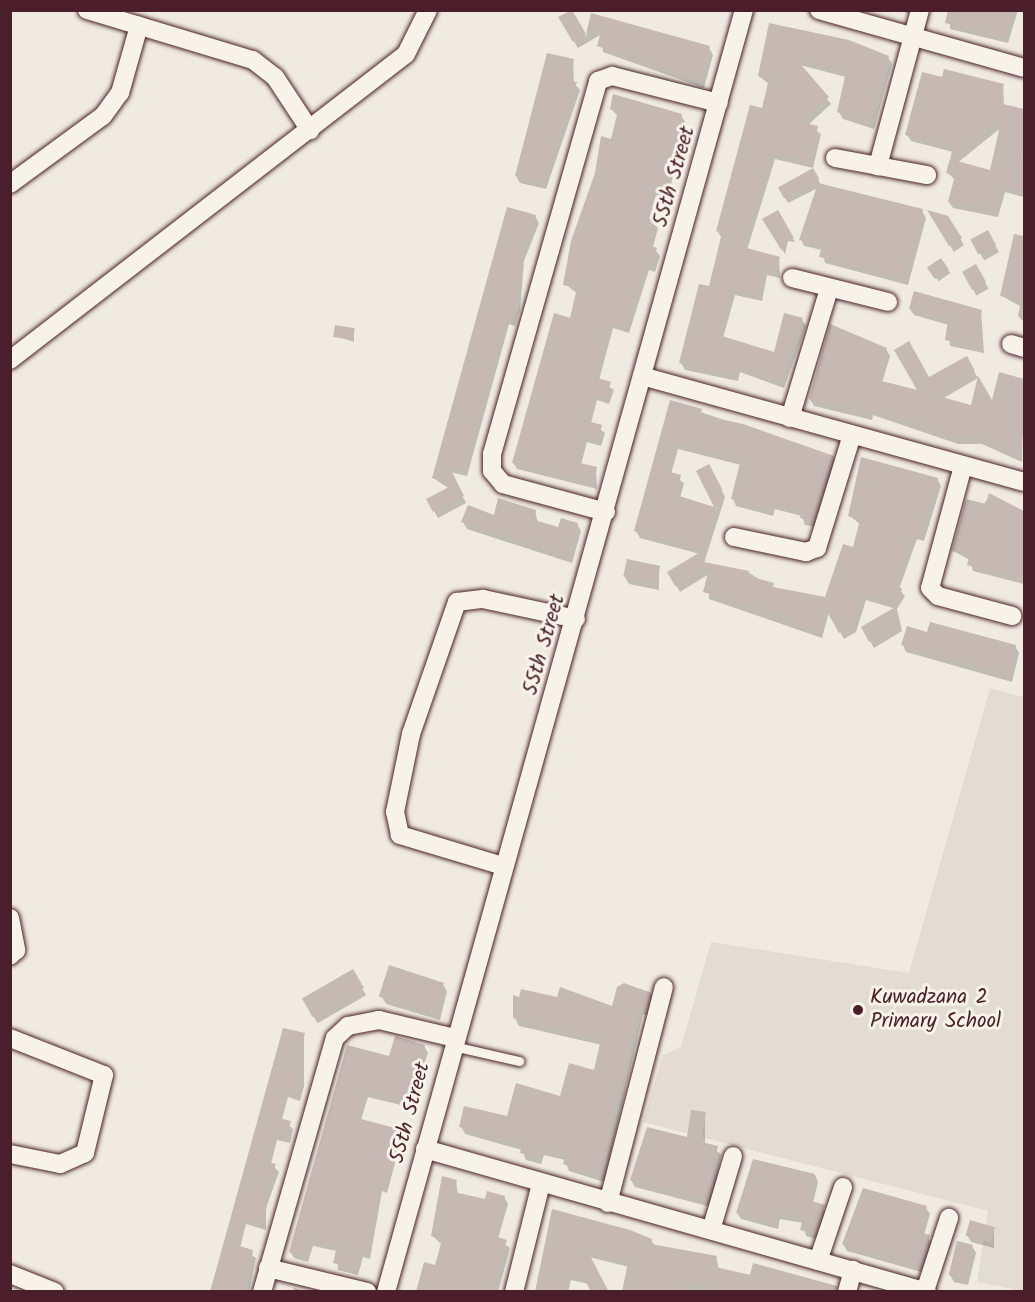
<!DOCTYPE html>
<html>
<head>
<meta charset="utf-8">
<style>
  body { margin:0 }
  #map { position:relative; width:1035px; height:1302px; overflow:hidden; background:#f0ebe0; font-family:Kalam,sans-serif }
  div>[style] { position:absolute }
  .built>* { inset:0; background:#e3dcd2 }
  .shadow>* { inset:0; background:#0003; transform-origin:0 0 }
  .building>* { inset:0; background:#c6b8b3; transform-origin:0 0 }
  .roads { filter:drop-shadow(0 0 2px #4a1f2b) drop-shadow(0 0 2px #4a1f2b) }
  .service>* { height:9px; margin:-4.5px; padding:0 4.5px; transform-origin:4.5px; border-radius:4.5px; background:#f7f3e8 }
  .minor>* { height:18px; margin:-9px; padding:0 9px; transform-origin:9px; border-radius:9px; background:#f7f3e8 }
  .dots>* { width:16px; height:16px; translate:-50% -50%; box-sizing:border-box; border:3px solid #f7f3e8; border-radius:50% }
  span { translate:-50% -50%; white-space:nowrap; text-align:center; line-height:1.15; -webkit-text-stroke:6px #f7f3e8; paint-order:stroke }
  .street-label { font-size:21px; color:#4a1f2b }
  .poi-label { font-size:21px; color:#4a1f2b }
  .left { translate:0 -50%; text-align:left }
  .frame { position:absolute; inset:0; border:12px solid #4a1f2b; pointer-events:none }
</style>
</head>
<body>
<div id="map">
  <div class="built">
    <i style="clip-path:polygon(990px 688px,1024px 697px,1024px 1291px,977px 1282px,988px 1211px,643px 1122px,663px 1055px,681px 1047px,711px 942px,909px 973px)"></i>
  </div>
  <div class="shadow">
    <i style="clip-path:polygon(898px 10px,911px 10px,910px 14px)"></i>
    <i style="clip-path:polygon(950px 10px,1018px 10px,1008px 43px,950px 29px)"></i>
    <i style="clip-path:polygon(571px 11px,586px 37px,592px 15px,709px 48px,713px 55px,704px 88px,603px 52px,602px 34px,578px 48px,560px 18px)"></i>
    <i style="clip-path:polygon(770px 25px,888px 57px,892px 64px,874px 129px,843px 119px,839px 112px,846px 77px,800px 65px,831px 104px,808px 125px,821px 134px,813px 168px,775px 159px,747px 250px,779px 258px,780px 278px,767px 275px,762px 301px,735px 295px,723px 338px,775px 354px,802px 320px,806px 326px,784px 388px,740px 372px,738px 381px,685px 370px,681px 363px,710px 288px,721px 237px,717px 230px,763px 110px,769px 84px,759px 76px)"></i>
    <i style="clip-path:polygon(573px 61px,574px 83px,580px 90px,546px 189px,520px 183px,516px 176px)"></i>
    <i style="clip-path:polygon(evenodd,943px 79px,1003px 85px,1004px 105px,1024px 111px,1024px 197px,1005px 192px,998px 217px,953px 208px,949px 202px,955px 180px,948px 173px,953px 152px,911px 141px,907px 135px,943px 79px,1002px 127px,991px 171px,957px 163px,1002px 127px)"></i>
    <i style="clip-path:polygon(611px 109px,681px 115px,685px 122px,668px 198px,656px 195px,649px 220px,658px 228px,653px 247px,660px 256px,655px 272px,649px 270px,629px 333px,613px 328px,599px 380px,614px 390px,609px 404px,597px 400px,591px 423px,605px 433px,601px 446px,587px 442px,581px 465px,596px 468px,597px 489px,517px 469px,513px 462px,571px 319px,578px 294px,565px 284px,612px 141px,618px 116px)"></i>
    <i style="clip-path:polygon(813px 170px,821px 185px,922px 211px,926px 218px,908px 285px,825px 263px,822px 250px,804px 246px,801px 239px,818px 188px,788px 203px,779px 187px)"></i>
    <i style="clip-path:polygon(508px 209px,535px 216px,539px 223px,524px 261px,520px 310px,515px 326px,509px 324px,467px 476px,450px 472px,466px 503px,438px 518px,428px 500px,450px 489px,433px 478px)"></i>
    <i style="clip-path:polygon(777px 212px,795px 242px,788px 241px,785px 254px,764px 219px)"></i>
    <i style="clip-path:polygon(930px 213px,947px 217px,964px 245px,954px 252px)"></i>
    <i style="left:988px;top:233px;width:22px;height:17px;rotate:60deg"></i>
    <i style="clip-path:polygon(1016px 235px,1024px 237px,1024px 322px,1018px 316px,1020px 306px,1002px 296px)"></i>
    <i style="left:941px;top:260px;width:16px;height:14px;rotate:55deg"></i>
    <i style="left:976px;top:266px;width:26px;height:14px;rotate:61deg"></i>
    <i style="clip-path:polygon(910px 309px,981px 311px,984px 353px,950px 346px,949px 325px,914px 315px)"></i>
    <i style="clip-path:polygon(354px 329px,354px 342px,335px 336px)"></i>
    <i style="clip-path:polygon(886px 349px,890px 356px,882px 383px,920px 393px,928px 379px,966px 358px,978px 378px,942px 399px,972px 407px,993px 404px,1000px 374px,1024px 380px,1022px 462px,982px 444px,958px 444px,873px 415px,872px 420px,814px 406px,810px 399px)"></i>
    <i style="clip-path:polygon(671px 402px,833px 457px,837px 464px,817px 527px,805px 525px,802px 516px,775px 509px,773px 516px,736px 506px,733px 499px,741px 465px,678px 449px,671px 474px,684px 483px,680px 498px,717px 509px,698px 471px,713px 472px,725px 497px,704px 563px,748px 572px,776px 590px,826px 599px,854px 549px,861px 525px,850px 516px,937px 479px,941px 486px,924px 541px,917px 539px,899px 589px,905px 596px,897px 609px,902px 631px,874px 648px,863px 628px,896px 609px,866px 600px,856px 632px,844px 639px,829px 612px,822px 638px,709px 599px,709px 574px,680px 592px,669px 573px,700px 554px,640px 538px,636px 531px)"></i>
    <i style="clip-path:polygon(990px 495px,1024px 513px,1024px 584px,973px 571px,970px 560px,953px 551px)"></i>
    <i style="clip-path:polygon(535px 511px,538px 523px,560px 529px,577px 524px,581px 531px,572px 563px,467px 529px,463px 522px)"></i>
    <i style="clip-path:polygon(659px 567px,659px 590px,629px 584px,625px 577px)"></i>
    <i style="clip-path:polygon(928px 634px,1015px 646px,1019px 653px,1012px 682px,906px 652px,903px 645px)"></i>
    <i style="left:352px;top:971px;width:28px;height:56px;rotate:60deg"></i>
    <i style="clip-path:polygon(443px 985px,447px 991px,440px 1020px,386px 1004px,382px 997px)"></i>
    <i style="clip-path:polygon(624px 985px,650px 992px,654px 999px,651px 1017px,643px 1014px,604px 1182px,569px 1171px,565px 1160px,544px 1155px,541px 1164px,526px 1160px,522px 1150px,465px 1134px,461px 1126px,508px 1118px,561px 1098px,595px 1072px,602px 1045px,519px 1026px,515px 1018px,558px 999px,613px 1007px)"></i>
    <i style="clip-path:polygon(304px 1034px,304px 1086px,300px 1101px,288px 1097px,282px 1119px,293px 1129px,290px 1143px,277px 1140px,271px 1164px,279px 1172px,266px 1208px,266px 1230px,246px 1224px,240px 1248px,256px 1258px,249px 1292px,212px 1292px)"></i>
    <i style="clip-path:polygon(424px 1046px,428px 1053px,409px 1107px,368px 1097px,361px 1120px,398px 1130px,402px 1137px,387px 1193px,382px 1191px,370px 1259px,363px 1257px,358px 1275px,338px 1270px,337px 1251px,313px 1246px,308px 1262px,294px 1258px,290px 1251px,348px 1047px,390px 1058px)"></i>
    <i style="clip-path:polygon(705px 1114px,705px 1144px,721px 1154px,711px 1207px,635px 1187px,631px 1180px,688px 1139px)"></i>
    <i style="clip-path:polygon(815px 1175px,818px 1182px,813px 1203px,828px 1213px,819px 1240px,806px 1236px,803px 1223px,780px 1219px,778px 1229px,741px 1219px,737px 1213px)"></i>
    <i style="clip-path:polygon(456px 1181px,458px 1195px,486px 1201px,504px 1197px,508px 1204px,498px 1239px,510px 1248px,498px 1292px,418px 1292px,436px 1267px,442px 1245px,433px 1236px)"></i>
    <i style="clip-path:polygon(926px 1208px,930px 1214px,924px 1235px,933px 1243px,925px 1273px,847px 1251px,843px 1244px)"></i>
    <i style="clip-path:polygon(553px 1211px,651px 1240px,655px 1246px,716px 1257px,719px 1269px,836px 1292px,624px 1292px,629px 1267px,589px 1257px,589px 1284px,571px 1280px,568px 1292px,535px 1292px)"></i>
    <i style="clip-path:polygon(994px 1228px,994px 1248px,971px 1242px,967px 1235px)"></i>
    <i style="clip-path:polygon(972px 1246px,976px 1253px,968px 1285px,954px 1282px,950px 1275px)"></i>
    <i style="clip-path:polygon(294px 1288px,309px 1292px,293px 1292px)"></i>
  </div>
  <div class="building">
    <i style="clip-path:polygon(572px 10px,586px 34px,591px 13px,710px 46px,701px 82px,597px 46px,603px 24px,573px 42px,558px 17px)"></i>
    <i style="clip-path:polygon(948px 10px,1012px 10px,1005px 38px,945px 23px)"></i>
    <i style="clip-path:polygon(769px 23px,849px 40px,889px 56px,870px 123px,837px 112px,846px 72px,796px 59px,829px 97px,800px 122px,818px 126px,810px 162px,772px 153px,743px 247px,780px 257px,776px 272px,764px 269px,758px 295px,731px 289px,719px 335px,774px 352px,784px 313px,803px 318px,780px 382px,737px 366px,734px 375px,679px 363px,699px 284px,709px 286px,722px 233px,716px 231px,750px 105px,762px 108px,769px 79px,758px 76px)"></i>
    <i style="clip-path:polygon(547px 53px,574px 59px,570px 81px,577px 82px,542px 183px,515px 176px)"></i>
    <i style="clip-path:polygon(944px 69px,1004px 84px,999px 103px,1024px 109px,1022px 191px,1001px 186px,995px 211px,948px 202px,955px 175px,946px 173px,950px 159px,990px 170px,1002px 117px,950px 159px,953px 147px,905px 135px,922px 72px,942px 77px)"></i>
    <i style="clip-path:polygon(613px 94px,682px 114px,665px 192px,652px 189px,644px 217px,655px 220px,648px 245px,657px 248px,652px 266px,646px 264px,625px 327px,609px 323px,595px 377px,611px 382px,606px 398px,594px 394px,587px 421px,602px 425px,598px 440px,583px 436px,576px 462px,597px 467px,594px 483px,512px 463px,554px 313px,570px 318px,577px 288px,563px 285px,571px 241px,595px 173px,601px 136px,611px 139px,618px 111px,610px 109px)"></i>
    <i style="left:813px;top:168px;width:13px;height:40px;rotate:61deg"></i>
    <i style="clip-path:polygon(818px 183px,923px 209px,905px 279px,819px 257px,822px 245px,799px 240px)"></i>
    <i style="clip-path:polygon(507px 207px,536px 215px,519px 257px,524px 258px,517px 302px,512px 320px,506px 318px,463px 470px,449px 466px,464px 496px,433px 512px,426px 499px,453px 485px,432px 478px)"></i>
    <i style="clip-path:polygon(778px 210px,794px 238px,786px 237px,782px 251px,762px 219px)"></i>
    <i style="clip-path:polygon(927px 210px,948px 216px,962px 238px,949px 246px)"></i>
    <i style="left:988px;top:230px;width:17px;height:20px;rotate:62deg"></i>
    <i style="clip-path:polygon(1014px 234px,1024px 236px,1024px 302px,1000px 296px)"></i>
    <i style="left:941px;top:258px;width:14px;height:17px;rotate:56deg"></i>
    <i style="left:976px;top:264px;width:21px;height:16px;rotate:61deg"></i>
    <i style="clip-path:polygon(914px 291px,982px 310px,977px 332px,983px 333px,981px 347px,945px 340px,948px 320px,909px 309px)"></i>
    <i style="clip-path:polygon(830px 324px,887px 348px,878px 380px,917px 390px,894px 350px,909px 341px,929px 377px,967px 356px,975px 371px,934px 395px,971px 405px,978px 376px,992px 400px,999px 372px,1024px 379px,1024px 430px,1018px 456px,977px 438px,953px 437px,897px 417px,809px 399px)"></i>
    <i style="left:335px;top:325px;width:20px;height:12px;rotate:9deg"></i>
    <i style="clip-path:polygon(670px 400px,702px 409px,700px 415px,743px 424px,834px 456px,813px 521px,800px 518px,801px 510px,772px 503px,770px 510px,731px 499px,741px 459px,674px 443px,666px 471px,681px 475px,676px 495px,714px 507px,696px 471px,709px 464px,722px 489px,702px 550px,634px 531px)"></i>
    <i style="clip-path:polygon(861px 457px,938px 478px,921px 535px,914px 533px,904px 554px,895px 586px,902px 588px,898px 604px,862px 594px,853px 625px,839px 633px,825px 608px,819px 632px,793px 625px,794px 619px,703px 592px,710px 565px,675px 586px,667px 572px,702px 551px,699px 561px,749px 571px,748px 576px,774px 583px,773px 587px,825px 597px,843px 544px,853px 547px,860px 520px,848px 516px)"></i>
    <i style="clip-path:polygon(989px 493px,1024px 511px,1024px 579px,967px 565px,970px 554px,952px 551px,966px 499px,986px 504px)"></i>
    <i style="clip-path:polygon(498px 498px,536px 510px,534px 520px,558px 527px,561px 518px,578px 523px,569px 557px,461px 522px,468px 505px,494px 515px)"></i>
    <i style="left:627px;top:559px;width:34px;height:18px;rotate:12deg"></i>
    <i style="clip-path:polygon(897px 606px,893px 622px,900px 624px,869px 642px,861px 627px)"></i>
    <i style="clip-path:polygon(930px 622px,1016px 645px,1009px 676px,901px 645px,907px 626px,927px 632px)"></i>
    <i style="left:389px;top:965px;width:58px;height:33px;rotate:18deg"></i>
    <i style="left:353px;top:969px;width:22px;height:59px;rotate:60deg"></i>
    <i style="clip-path:polygon(624px 983px,651px 993px,647px 1009px,639px 1007px,600px 1175px,563px 1164px,566px 1153px,540px 1148px,537px 1157px,520px 1153px,522px 1143px,459px 1127px,464px 1106px,507px 1116px,516px 1083px,560px 1096px,569px 1063px,594px 1070px,601px 1039px,513px 1018px,513px 995px,519px 997px,521px 989px,557px 997px,560px 987px,612px 1006px,617px 987px)"></i>
    <i style="clip-path:polygon(283px 1028px,305px 1033px,300px 1056px,304px 1057px,296px 1095px,285px 1091px,278px 1118px,291px 1121px,286px 1137px,274px 1134px,266px 1162px,276px 1164px,262px 1205px,267px 1206px,262px 1224px,243px 1219px,236px 1245px,253px 1250px,250px 1271px,244px 1292px,210px 1292px)"></i>
    <i style="clip-path:polygon(395px 1036px,425px 1045px,406px 1101px,364px 1091px,357px 1118px,399px 1129px,391px 1168px,384px 1187px,379px 1186px,366px 1253px,360px 1251px,355px 1269px,333px 1263px,337px 1246px,310px 1240px,305px 1256px,289px 1252px,347px 1045px,389px 1056px)"></i>
    <i style="clip-path:polygon(691px 1110px,706px 1112px,701px 1142px,718px 1146px,708px 1201px,630px 1180px,647px 1127px,687px 1137px)"></i>
    <i style="clip-path:polygon(753px 1159px,815px 1174px,808px 1200px,825px 1205px,815px 1234px,800px 1230px,803px 1218px,776px 1213px,774px 1223px,736px 1213px)"></i>
    <i style="clip-path:polygon(442px 1176px,457px 1180px,454px 1192px,485px 1199px,487px 1191px,505px 1196px,494px 1236px,507px 1240px,490px 1292px,416px 1292px,424px 1262px,435px 1265px,442px 1240px,431px 1236px)"></i>
    <i style="clip-path:polygon(863px 1188px,927px 1206px,920px 1233px,930px 1235px,921px 1267px,842px 1244px)"></i>
    <i style="clip-path:polygon(552px 1209px,630px 1230px,652px 1239px,651px 1244px,717px 1256px,715px 1267px,750px 1275px,753px 1263px,837px 1286px,836px 1292px,725px 1292px,686px 1280px,683px 1292px,622px 1292px,628px 1262px,588px 1252px,609px 1292px,591px 1292px,584px 1278px,568px 1274px,562px 1292px,551px 1292px,536px 1287px)"></i>
    <i style="left:970px;top:1220px;width:26px;height:16px;rotate:16deg"></i>
    <i style="left:957px;top:1241px;width:16px;height:35px;rotate:14deg"></i>
  </div>
  <div class="roads">
    <div class="service">
      <i style="left:453px;top:1046px;width:68px;rotate:12.8deg"></i>
    </div>
    <div class="minor">
      <i style="left:87px;top:10px;width:173px;rotate:16.8deg"></i>
      <i style="left:253px;top:60px;width:28px;rotate:38deg"></i>
      <i style="left:275px;top:77px;width:64px;rotate:56.6deg"></i>
      <i style="left:819px;top:10px;width:213px;rotate:15.8deg"></i>
      <i style="left:920px;top:10px;width:162px;rotate:105.1deg"></i>
      <i style="left:878px;top:166px;width:50px;rotate:10.4deg"></i>
      <i style="left:835px;top:158px;width:44px;rotate:10.5deg"></i>
      <i style="left:10px;top:184px;width:115px;rotate:-36.2deg"></i>
      <i style="left:103px;top:116px;width:29px;rotate:-54deg"></i>
      <i style="left:120px;top:93px;width:70px;rotate:-74.2deg"></i>
      <i style="left:792px;top:278px;width:99px;rotate:14deg"></i>
      <i style="left:1011px;top:344px;width:14px;rotate:17deg"></i>
      <i style="left:10px;top:360px;width:500px;rotate:-37.69deg"></i>
      <i style="left:406px;top:54px;width:49px;rotate:-63.4deg"></i>
      <i style="left:642px;top:376px;width:396px;rotate:15.5deg"></i>
      <i style="left:790px;top:418px;width:135px;rotate:-73.2deg"></i>
      <i style="left:963px;top:466px;width:126px;rotate:105.1deg"></i>
      <i style="left:930px;top:588px;width:11px;rotate:45deg"></i>
      <i style="left:938px;top:596px;width:77px;rotate:15.1deg"></i>
      <i style="left:606px;top:512px;width:107px;rotate:-164.8deg"></i>
      <i style="left:503px;top:484px;width:17px;rotate:-130deg"></i>
      <i style="left:492px;top:471px;width:17px;rotate:-90deg"></i>
      <i style="left:492px;top:454px;width:388px;rotate:-74.1deg"></i>
      <i style="left:598px;top:81px;width:15px;rotate:-20deg"></i>
      <i style="left:612px;top:76px;width:110px;rotate:14.2deg"></i>
      <i style="left:734px;top:537px;width:74px;rotate:11.8deg"></i>
      <i style="left:806px;top:552px;width:12px;rotate:-20deg"></i>
      <i style="left:817px;top:548px;width:118px;rotate:-72.8deg"></i>
      <i style="left:503px;top:866px;width:108px;rotate:-163.2deg"></i>
      <i style="left:400px;top:835px;width:24px;rotate:-102deg"></i>
      <i style="left:395px;top:812px;width:80px;rotate:-78.4deg"></i>
      <i style="left:411px;top:734px;width:140px;rotate:-70.8deg"></i>
      <i style="left:457px;top:602px;width:26px;rotate:-7deg"></i>
      <i style="left:483px;top:599px;width:95px;rotate:12.1deg"></i>
      <i style="left:10px;top:918px;width:33px;rotate:79deg"></i>
      <i style="left:16px;top:950px;width:8px;rotate:135deg"></i>
      <i style="left:10px;top:1038px;width:101px;rotate:21.5deg"></i>
      <i style="left:104px;top:1075px;width:80px;rotate:103.7deg"></i>
      <i style="left:85px;top:1153px;width:27px;rotate:156deg"></i>
      <i style="left:60px;top:1164px;width:51px;rotate:-168.7deg"></i>
      <i style="left:425px;top:1149px;width:522px;rotate:15.9deg"></i>
      <i style="left:608px;top:1203px;width:223px;rotate:-75.5deg"></i>
      <i style="left:711px;top:1230px;width:77px;rotate:-73.4deg"></i>
      <i style="left:818px;top:1261px;width:78px;rotate:-71.3deg"></i>
      <i style="left:268px;top:1268px;width:102px;rotate:13.6deg"></i>
      <i style="left:10px;top:1274px;width:48px;rotate:21.8deg"></i>
      <i style="left:925px;top:1291px;width:77px;rotate:-71.8deg"></i>
      <i style="left:262px;top:1292px;width:264px;rotate:-74deg"></i>
      <i style="left:335px;top:1038px;width:18px;rotate:-43deg"></i>
      <i style="left:348px;top:1026px;width:32px;rotate:-11deg"></i>
      <i style="left:379px;top:1020px;width:78px;rotate:13.3deg"></i>
      <i style="left:386px;top:1292px;width:1331px;rotate:-74.4deg"></i>
      <i style="left:514px;top:1292px;width:111px;rotate:-76deg"></i>
      <i style="left:847px;top:1292px;width:23px;rotate:-75deg"></i>
    </div>
  </div>
  <div class="dots">
    <i style="left:858px;top:1010px;background:#4a1f2b"></i>
  </div>
  <div class="street-label">
    <span style="left:675px;top:177px;rotate:-74deg">55th Street</span>
    <span style="left:545px;top:645px;rotate:-74deg">55th Street</span>
    <span style="left:411px;top:1113px;rotate:-75deg">55th Street</span>
  </div>
  <div class="poi-label">
    <span class="left" style="left:870px;top:1010px">Kuwadzana 2<br>Primary School</span>
  </div>
  <div class="frame"></div>
</div>
</body>
</html>
